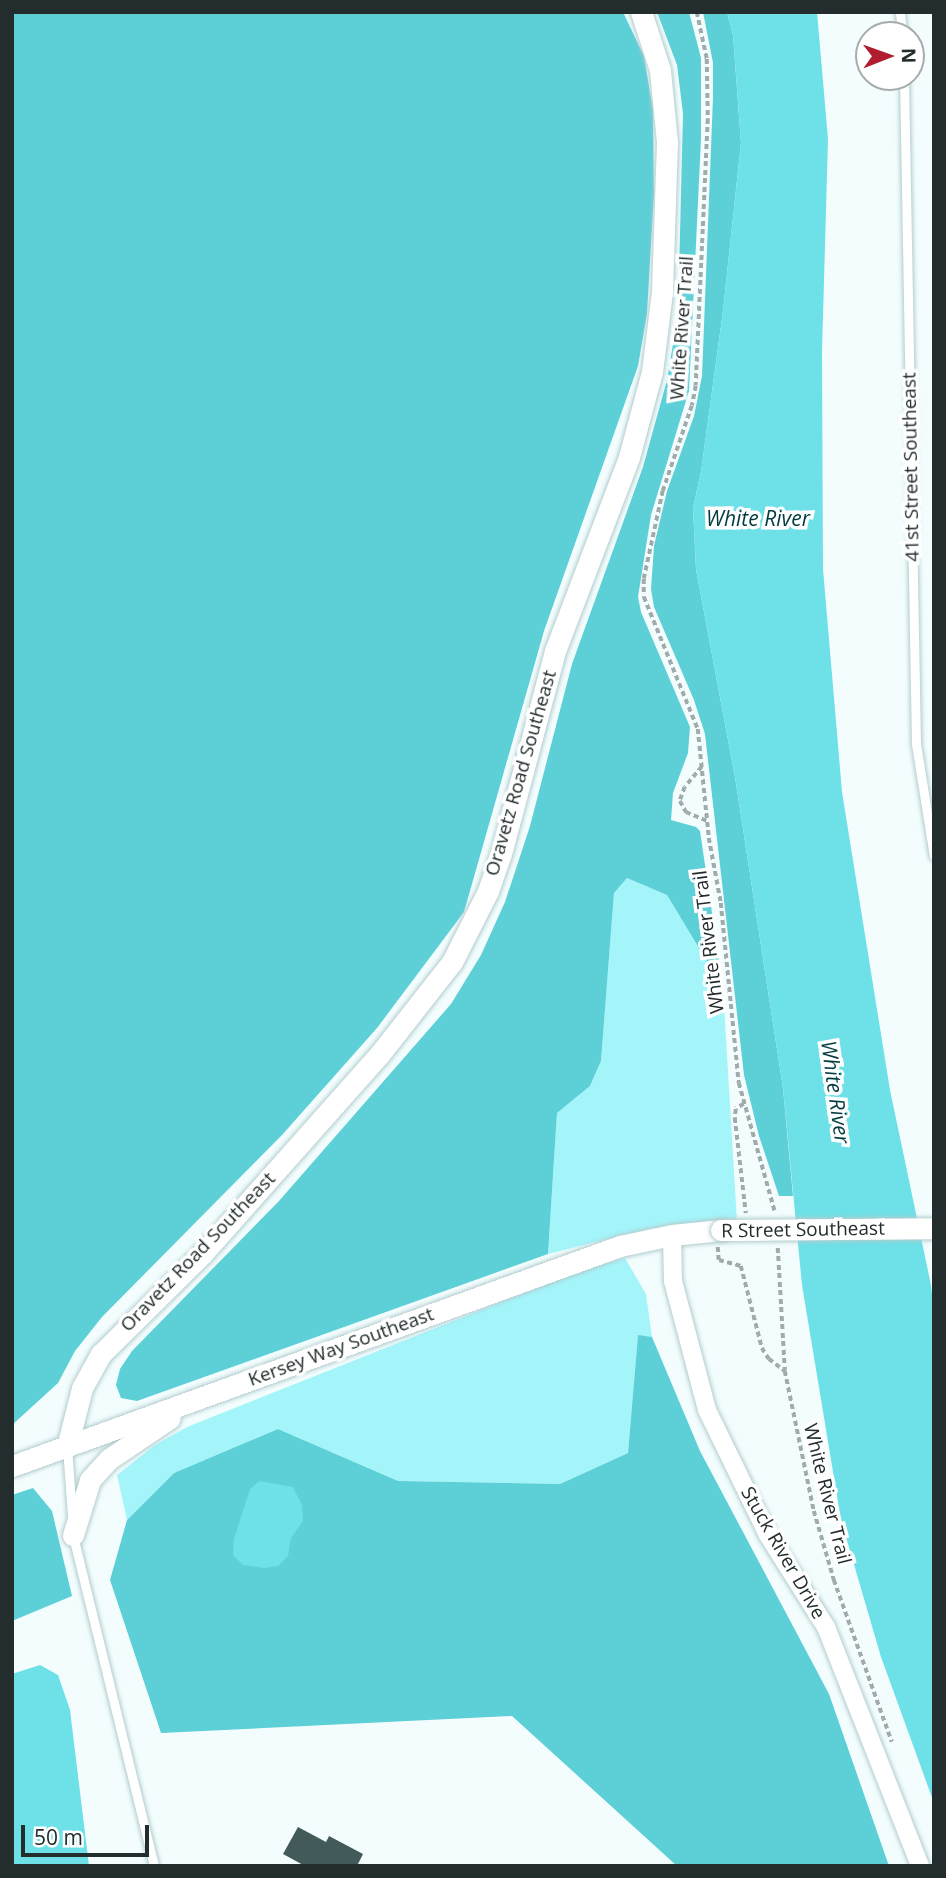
<!DOCTYPE html>
<html>
<head>
<meta charset="utf-8">
<style>
  body { margin:0 }
  #map { position:relative; width:946px; height:1878px; overflow:hidden; background:#f3fdfe; font-family:"Open Sans",sans-serif }
  div>[style] { position:absolute }
  .green>* { inset:0; background:#a4f5fa }
  .forest>* { inset:0; background:#5ccfd7 }
  .water>* { inset:0; background:#6ee0e7 }
  .building>* { inset:0; background:#435a5b }
  .path>* { height:3.5px; margin-top:-1.75px; transform-origin:0; background:repeating-linear-gradient(90deg,#a1abac 0 5px,transparent 0 8.5px) }
  .roads { filter:drop-shadow(0 0 2px #b2ccce) drop-shadow(0 0 2px #b2ccce) }
  .service>* { height:9px; margin:-4.5px; padding:0 4.5px; transform-origin:4.5px; border-radius:4.5px; background:#fff }
  .minor>* { height:18px; margin:-9px; padding:0 9px; transform-origin:9px; border-radius:9px; background:#fff }
  .tertiary>* { height:21px; margin:-10.5px; padding:0 10.5px; transform-origin:10.5px; border-radius:10.5px; background:#fff }
  .bridges { filter:drop-shadow(0 0 2px #b2ccce) drop-shadow(0 0 2px #b2ccce) }
  .tertiary-bridge>* { height:21px; margin:-10.5px; padding:0 10.5px; transform-origin:10.5px; border-radius:10.5px; background:#fff }
  span { translate:-50% -50%; white-space:nowrap; text-align:center; line-height:1.15; -webkit-text-stroke:7px #fff; paint-order:stroke }
  .street-label { font-size:19px; color:#232d2e }
  .water-label { font-size:21px; color:#033c40; font-style:italic }
  .frame { position:absolute; inset:0; border:14px solid #232d2e; pointer-events:none }
  .north { position:absolute; left:855px; top:21px; width:70px; height:70px; box-sizing:border-box; background:#fff; border:2px solid #a7abab; border-radius:50%; rotate:89deg; font-size:19px; font-weight:700; line-height:28px; text-align:center; color:#232d2e }
  .north::after { content:''; display:block; margin:auto; width:24px; height:32px; background:#b01d2f; clip-path:polygon(50% 0,100% 100%,50% 72%,0 100%) }
  .scale { position:absolute; left:21px; top:1825px; width:128px; height:32px; box-sizing:border-box; border:4px solid #232d2e; border-top:0; padding-left:9px; font-size:21px; line-height:24px; white-space:nowrap; color:#232d2e; -webkit-text-stroke:5px #fff; paint-order:stroke }
</style>
</head>
<body>
<div id="map">
  <div class="green">
    <i style="clip-path:polygon(627px 878px,667px 895px,723px 988px,737px 1222px,652px 1228px,548px 1254px,557px 1113px,590px 1086px,601px 1061px,614px 893px)"></i>
    <i style="clip-path:polygon(625px 1258px,646px 1294px,652px 1337px,638px 1336px,628px 1453px,560px 1484px,398px 1481px,278px 1429px,174px 1473px,127px 1520px,117px 1475px,155px 1445px,187px 1427px,574px 1273px)"></i>
  </div>
  <div class="forest">
    <i style="clip-path:polygon(12px 12px,623px 12px,644px 56px,653px 110px,654px 194px,647px 314px,638px 366px,544px 631px,464px 912px,377px 1028px,282px 1135px,102px 1317px,75px 1351px,58px 1383px,12px 1425px)"></i>
    <i style="clip-path:polygon(657px 12px,689px 12px,701px 58px,701px 139px,689px 391px,651px 515px,638px 597px,641px 612px,690px 727px,688px 753px,673px 793px,671px 820px,696px 827px,700px 831px,723px 988px,667px 895px,627px 878px,614px 893px,601px 1061px,590px 1086px,557px 1113px,548px 1254px,137px 1401px,121px 1398px,116px 1385px,120px 1369px,132px 1351px,279px 1201px,451px 1004px,481px 955px,505px 902px,530px 826px,572px 664px,643px 467px,667px 380px,678px 314px,683px 114px,677px 65px)"></i>
    <i style="clip-path:polygon(703px 12px,727px 12px,733px 35px,741px 143px,723px 311px,701px 472px,693px 508px,696px 569px,735px 777px,783px 1088px,793px 1196px,779px 1196px,759px 1136px,744px 1075px,705px 734px,694px 700px,654px 607px,651px 589px,654px 546px,667px 491px,694px 416px,702px 376px,713px 97px,713px 63px)"></i>
    <i style="clip-path:polygon(638px 1335px,652px 1337px,700px 1451px,829px 1694px,889px 1866px,677px 1866px,512px 1716px,161px 1733px,110px 1580px,127px 1520px,174px 1473px,278px 1429px,398px 1481px,560px 1484px,628px 1453px)"></i>
    <i style="clip-path:polygon(33px 1488px,52px 1511px,72px 1596px,12px 1621px,12px 1495px)"></i>
  </div>
  <div class="water">
    <i style="clip-path:polygon(727px 12px,817px 12px,828px 139px,822px 352px,823px 569px,842px 792px,890px 1090px,931px 1285px,934px 1314px,934px 1803px,881px 1657px,841px 1520px,802px 1285px,783px 1088px,735px 777px,696px 569px,693px 508px,701px 472px,723px 311px,741px 143px,733px 35px)"></i>
    <i style="clip-path:polygon(259px 1481px,293px 1487px,302px 1505px,303px 1521px,291px 1538px,288px 1556px,278px 1566px,264px 1568px,243px 1565px,233px 1555px,234px 1539px,250px 1489px)"></i>
    <i style="clip-path:polygon(40px 1665px,58px 1675px,70px 1710px,89px 1866px,12px 1866px,12px 1674px)"></i>
  </div>
  <div class="building">
    <i style="clip-path:polygon(298px 1827px,326px 1842px,329px 1836px,363px 1854px,357px 1866px,305px 1866px,283px 1854px)"></i>
  </div>
  <div class="path">
    <i style="left:697px;top:12px;width:48px;rotate:78deg"></i>
    <i style="left:707px;top:59px;width:60px;rotate:89deg"></i>
    <i style="left:708px;top:119px;width:267px;rotate:92.6deg"></i>
    <i style="left:696px;top:386px;width:20px;rotate:101deg"></i>
    <i style="left:692px;top:406px;width:90px;rotate:108.8deg"></i>
    <i style="left:663px;top:491px;width:90px;rotate:102.2deg"></i>
    <i style="left:644px;top:579px;width:18px;rotate:90deg"></i>
    <i style="left:644px;top:597px;width:143px;rotate:67.8deg"></i>
    <i style="left:698px;top:729px;width:110px;rotate:84.2deg"></i>
    <i style="left:709px;top:838px;width:66px;rotate:79.5deg"></i>
    <i style="left:721px;top:903px;width:181px;rotate:84.3deg"></i>
    <i style="left:739px;top:1083px;width:134px;rotate:74.4deg"></i>
    <i style="left:702px;top:767px;width:26px;rotate:130deg"></i>
    <i style="left:685px;top:787px;width:15px;rotate:110deg"></i>
    <i style="left:680px;top:801px;width:13px;rotate:61deg"></i>
    <i style="left:686px;top:812px;width:23px;rotate:23deg"></i>
    <i style="left:744px;top:1104px;width:9px;rotate:148deg"></i>
    <i style="left:736px;top:1109px;width:9px;rotate:96deg"></i>
    <i style="left:735px;top:1118px;width:96px;rotate:83.4deg"></i>
    <i style="left:718px;top:1247px;width:13px;rotate:86deg"></i>
    <i style="left:719px;top:1260px;width:23px;rotate:15deg"></i>
    <i style="left:741px;top:1266px;width:85px;rotate:75.6deg"></i>
    <i style="left:762px;top:1348px;width:13px;rotate:58deg"></i>
    <i style="left:769px;top:1359px;width:20px;rotate:37deg"></i>
    <i style="left:778px;top:1248px;width:123px;rotate:86.7deg"></i>
    <i style="left:785px;top:1371px;width:143px;rotate:78.3deg"></i>
    <i style="left:814px;top:1511px;width:72px;rotate:73.8deg"></i>
    <i style="left:834px;top:1580px;width:172px;rotate:70.3deg"></i>
  </div>
  <div class="roads">
    <div class="service">
      <i style="left:900px;top:12px;width:23px;rotate:85deg"></i>
      <i style="left:904px;top:77px;width:667px;rotate:88.97deg"></i>
      <i style="left:916px;top:744px;width:113px;rotate:80.9deg"></i>
      <i style="left:67px;top:1447px;width:68px;rotate:85.8deg"></i>
      <i style="left:73px;top:1536px;width:340px;rotate:76.2deg"></i>
    </div>
    <div class="minor">
      <i style="left:672px;top:1235px;width:46px;rotate:88.8deg"></i>
      <i style="left:673px;top:1281px;width:133px;rotate:75.2deg"></i>
      <i style="left:707px;top:1410px;width:139px;rotate:64deg"></i>
      <i style="left:768px;top:1535px;width:109px;rotate:57.8deg"></i>
      <i style="left:826px;top:1627px;width:257px;rotate:68.5deg"></i>
    </div>
    <div class="tertiary">
      <i style="left:67px;top:1447px;width:61px;rotate:-75.7deg"></i>
      <i style="left:82px;top:1388px;width:39px;rotate:-61deg"></i>
      <i style="left:101px;top:1354px;width:144px;rotate:-44.7deg"></i>
      <i style="left:203px;top:1253px;width:265px;rotate:-48.4deg"></i>
      <i style="left:379px;top:1055px;width:118px;rotate:-51.9deg"></i>
      <i style="left:452px;top:962px;width:80px;rotate:-63.1deg"></i>
      <i style="left:488px;top:891px;width:39px;rotate:-71deg"></i>
      <i style="left:501px;top:854px;width:210px;rotate:-75.1deg"></i>
      <i style="left:555px;top:651px;width:208px;rotate:-69.1deg"></i>
      <i style="left:629px;top:457px;width:88px;rotate:-74.9deg"></i>
      <i style="left:652px;top:372px;width:81px;rotate:-82.9deg"></i>
      <i style="left:662px;top:292px;width:150px;rotate:-88.1deg"></i>
      <i style="left:667px;top:142px;width:72px;rotate:-95.6deg"></i>
      <i style="left:660px;top:70px;width:61px;rotate:-108.1deg"></i>
      <i style="left:12px;top:1466px;width:647px;rotate:-19.89deg"></i>
      <i style="left:620px;top:1246px;width:53px;rotate:-11.9deg"></i>
      <i style="left:672px;top:1235px;width:49px;rotate:-5.8deg"></i>
      <i style="left:73px;top:1535px;width:58px;rotate:-72.8deg"></i>
      <i style="left:90px;top:1480px;width:28px;rotate:-48deg"></i>
      <i style="left:109px;top:1459px;width:73px;rotate:-33.9deg"></i>
    </div>
  </div>
  <div class="bridges">
    <div class="tertiary-bridge">
      <i style="left:721px;top:1230px;width:213px;rotate:-0.5deg"></i>
    </div>
  </div>
  <div class="street-label">
    <span style="left:682px;top:328px;rotate:-86deg">White River Trail</span>
    <span style="left:911px;top:467px;rotate:-91deg">41st Street Southeast</span>
    <span style="left:521px;top:773px;rotate:-74deg">Oravetz Road Southeast</span>
    <span style="left:709px;top:942px;rotate:-97deg">White River Trail</span>
    <span style="left:803px;top:1230px;rotate:-1deg">R Street Southeast</span>
    <span style="left:198px;top:1252px;rotate:-46deg">Oravetz Road Southeast</span>
    <span style="left:341px;top:1347px;rotate:-20deg">Kersey Way Southeast</span>
    <span style="left:827px;top:1494px;rotate:76deg">White River Trail</span>
    <span style="left:783px;top:1553px;rotate:60deg">Stuck River Drive</span>
  </div>
  <div class="water-label">
    <span style="left:758px;top:518px">White River</span>
    <span style="left:836px;top:1092px;rotate:82deg">White River</span>
  </div>
  <div class="frame"></div>
  <div class="north">N</div>
  <div class="scale">50 m</div>
</div>
</body>
</html>
